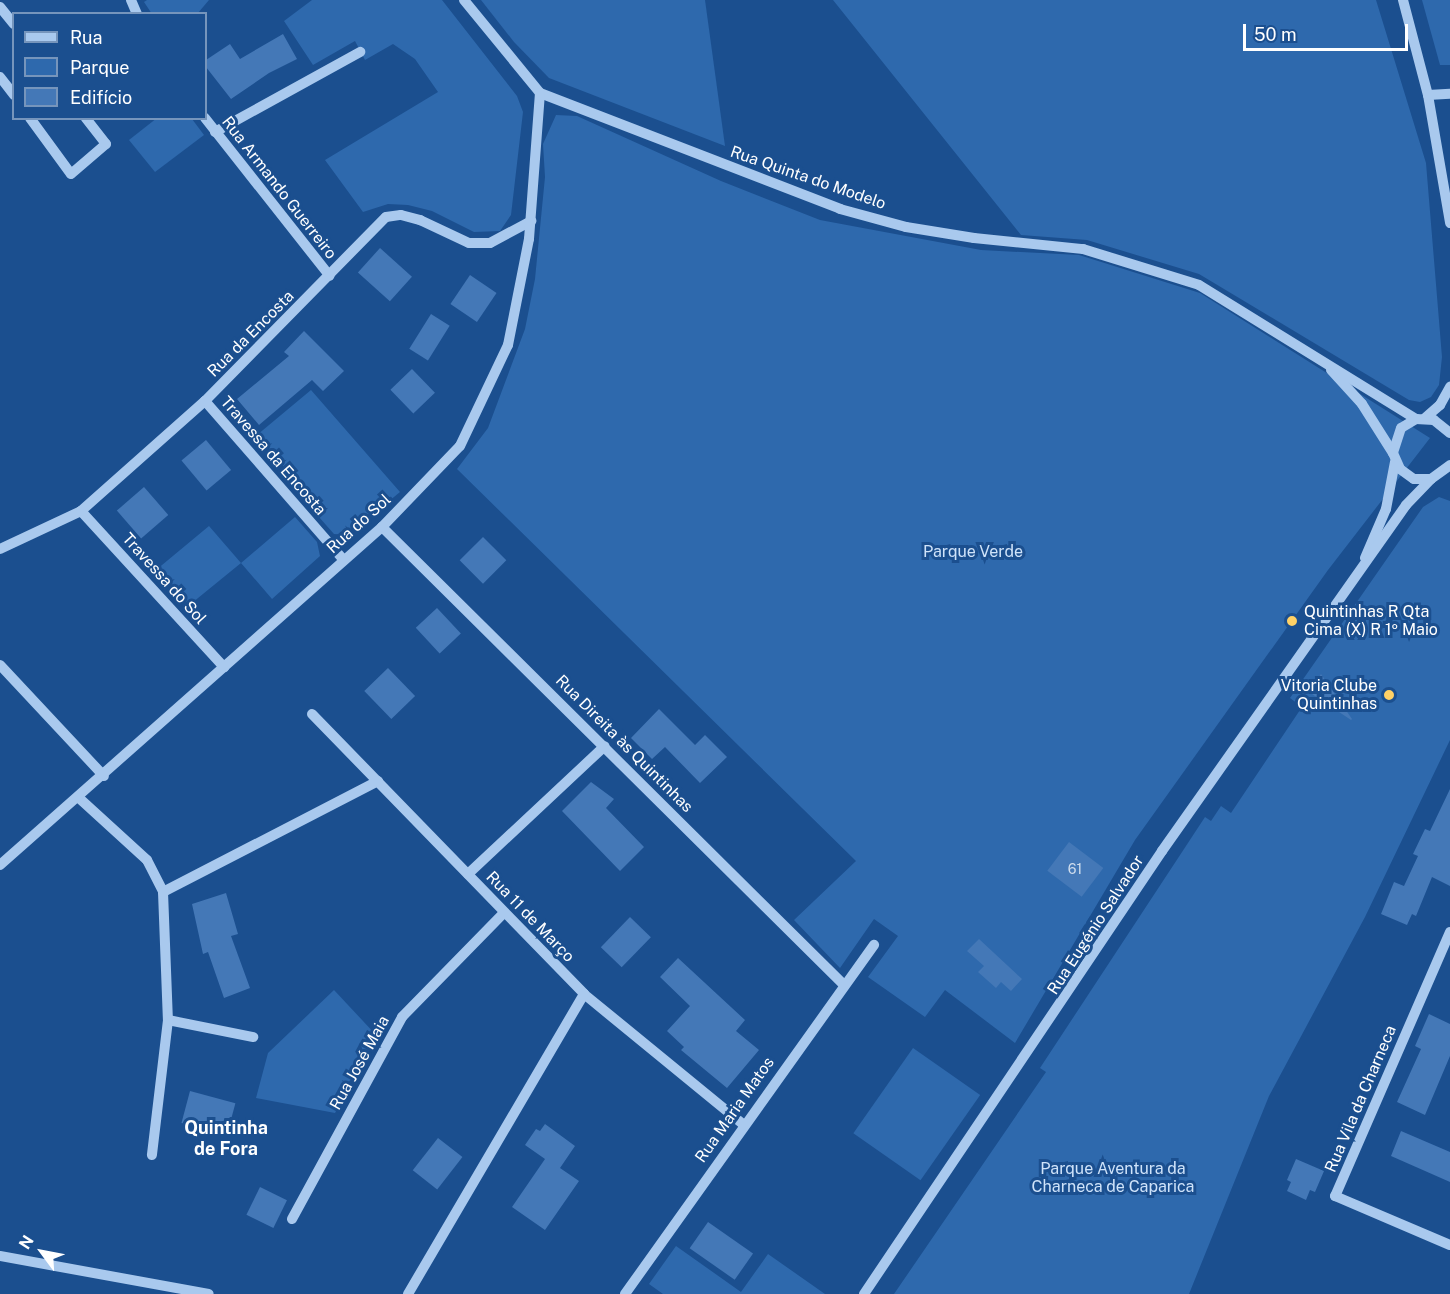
<!DOCTYPE html>
<html>
<head>
<meta charset="utf-8">
<style>
  body { margin:0 }
  #map { position:relative; width:1450px; height:1294px; overflow:hidden; background:#1b4f8f; font-family:"Public Sans",sans-serif }
  div>[style] { position:absolute }
  .green>* { inset:0; background:#2e69ad; transform-origin:0 0 }
  .building>* { inset:0; background:#4478b7; transform-origin:0 0 }
  .minor>* { height:10px; margin:-5px; padding:0 5px; transform-origin:5px; border-radius:5px; background:#a9c9ee }
  .dots>* { width:16px; height:16px; translate:-50% -50%; box-sizing:border-box; border:3px solid #1b4f8f; border-radius:50% }
  span { translate:-50% -50%; white-space:nowrap; text-align:center; line-height:1.15; -webkit-text-stroke:6px #1b4f8f; paint-order:stroke }
  .number-label { font-size:14px; color:#d0dded }
  .number-label span { -webkit-text-stroke-width:0 }
  .street-label { font-size:16px; color:#fff }
  .park-label { font-size:16px; color:#cfe3fa }
  .poi-label { font-size:16px; color:#fff }
  .left { translate:0 -50%; text-align:left }
  .right { translate:-100% -50%; text-align:right }
  .neighbourhood-label { font-size:18px; color:#fff; font-weight:700 }
  .legend { position:absolute; left:12px; top:12px; width:195px; height:108px; box-sizing:border-box; background:#1b4f8f; border:2px solid #7695bc; margin:0; padding:8px 10px; list-style:none; font-size:18px; color:#fff }
  .legend li { display:flex; align-items:center; gap:12px; height:30px }
  .legend b { width:30px; border:2px solid #7695bc }
  .north { position:absolute; left:12px; top:1222px; width:60px; height:60px; -webkit-text-stroke:4px #1b4f8f; paint-order:stroke; rotate:302deg; font-size:16px; font-weight:700; line-height:24px; text-align:center; color:#fff }
  .north::after { content:''; display:block; margin:auto; width:21px; height:27px; background:#fff; clip-path:polygon(50% 0,100% 100%,50% 72%,0 100%) }
  .scale { position:absolute; left:1243px; top:24px; width:165px; height:27px; box-sizing:border-box; border:3px solid #fff; border-top:0; padding-left:8px; font-size:18px; line-height:21px; white-space:nowrap; color:#fff; -webkit-text-stroke:4px #1b4f8f; paint-order:stroke }
</style>
</head>
<body>
<div id="map">
  <div class="green">
    <i style="clip-path:polygon(147px 0,209px 0,198px 13px,152px 14px,144px 2px)"></i>
    <i style="clip-path:polygon(312px 0,442px 0,517px 96px,523px 112px,511px 215px,500px 231px,474px 232px,432px 211px,408px 205px,388px 204px,363px 212px,325px 160px,438px 92px,415px 59px,393px 44px,365px 60px,355px 41px,313px 65px,284px 21px)"></i>
    <i style="clip-path:polygon(481px 0,705px 0,725px 146px,549px 78px,514px 42px)"></i>
    <i style="clip-path:polygon(833px 0,1376px 0,1426px 163px,1442px 357px,1439px 385px,1431px 397px,1420px 402px,1409px 400px,1199px 274px,1087px 240px,1021px 235px)"></i>
    <i style="clip-path:polygon(1422px 0,1450px 0,1450px 65px,1440px 65px)"></i>
    <i style="clip-path:polygon(556px 115px,577px 116px,721px 181px,820px 220px,981px 250px,1079px 255px,1200px 293px,1430px 438px,1328px 570px,1135px 840px,1015px 1043px,945px 990px,925px 1017px,868px 977px,898px 936px,874px 919px,840px 968px,794px 920px,856px 861px,457px 469px,488px 428px,525px 329px,535px 279px,545px 177px,543px 144px)"></i>
    <i style="clip-path:polygon(157px 118px,192px 119px,204px 135px,155px 172px,129px 140px)"></i>
    <i style="clip-path:polygon(311px 390px,400px 492px,348px 535px,334px 534px,311px 508px,315px 504px,257px 435px)"></i>
    <i style="clip-path:polygon(1439px 497px,1450px 501px,1450px 740px,1365px 917px,1269px 1096px,1189px 1294px,894px 1294px,1046px 1072px,1040px 1068px,1184px 849px,1205px 817px,1211px 821px,1221px 806px,1231px 813px,1302px 707px,1290px 698px,1423px 507px)"></i>
    <i style="clip-path:polygon(295px 517px,317px 542px,320px 556px,272px 599px,241px 563px,187px 607px,156px 570px,209px 526px,241px 563px)"></i>
    <i style="clip-path:polygon(334px 990px,377px 1036px,335px 1113px,256px 1098px,268px 1053px)"></i>
    <i style="left:913px;top:1048px;width:82px;height:104px;rotate:35deg"></i>
    <i style="clip-path:polygon(676px 1246px,741px 1292px,768px 1254px,825px 1294px,663px 1294px,649px 1284px)"></i>
  </div>
  <div class="building">
    <i style="clip-path:polygon(283px 34px,297px 59px,269px 73px,231px 99px,206px 67px,206px 60px,230px 44px,240px 59px)"></i>
    <i style="left:380px;top:248px;width:43px;height:33px;rotate:42deg"></i>
    <i style="left:470px;top:275px;width:32px;height:35px;rotate:34deg"></i>
    <i style="left:431px;top:314px;width:22px;height:41px;rotate:32deg"></i>
    <i style="clip-path:polygon(304px 331px,344px 371px,323px 391px,312px 380px,259px 425px,237px 399px,289px 356px,284px 352px)"></i>
    <i style="left:412px;top:369px;width:33px;height:30px;rotate:46deg"></i>
    <i style="left:206px;top:440px;width:39px;height:32px;rotate:50deg"></i>
    <i style="left:144px;top:487px;width:37px;height:36px;rotate:49deg"></i>
    <i style="left:483px;top:537px;width:33px;height:33px;rotate:45deg"></i>
    <i style="left:437px;top:608px;width:35px;height:29px;rotate:47deg"></i>
    <i style="left:388px;top:668px;width:39px;height:33px;rotate:46deg"></i>
    <i style="clip-path:polygon(1321px 674px,1352px 719px,1351px 720px,1309px 692px)"></i>
    <i style="clip-path:polygon(659px 709px,695px 745px,705px 735px,727px 757px,700px 783px,665px 747px,652px 759px,631px 738px)"></i>
    <i style="clip-path:polygon(591px 782px,614px 799px,606px 808px,644px 847px,620px 871px,562px 811px)"></i>
    <i style="clip-path:polygon(1450px 789px,1450px 886px,1432px 877px,1416px 916px,1412px 914px,1407px 925px,1381px 914px,1394px 882px,1404px 886px,1418px 856px,1413px 854px,1425px 829px,1430px 831px)"></i>
    <i style="left:1069px;top:842px;width:43px;height:36px;rotate:37deg"></i>
    <i style="clip-path:polygon(226px 893px,238px 934px,231px 936px,250px 988px,224px 998px,208px 952px,203px 954px,192px 904px)"></i>
    <i style="left:630px;top:917px;width:29px;height:42px;rotate:44deg"></i>
    <i style="clip-path:polygon(979px 939px,1022px 979px,1011px 991px,1001px 982px,996px 988px,978px 972px,984px 966px,967px 951px)"></i>
    <i style="clip-path:polygon(678px 958px,745px 1020px,736px 1031px,759px 1050px,727px 1088px,681px 1050px,684px 1047px,667px 1031px,690px 1006px,660px 977px)"></i>
    <i style="clip-path:polygon(1429px 1014px,1450px 1024px,1450px 1056px,1425px 1115px,1397px 1102px,1421px 1049px,1415px 1046px)"></i>
    <i style="left:190px;top:1091px;width:47px;height:33px;rotate:15deg"></i>
    <i style="clip-path:polygon(545px 1124px,575px 1146px,560px 1168px,579px 1181px,545px 1230px,512px 1207px,545px 1159px,525px 1145px,536px 1129px,540px 1131px)"></i>
    <i style="clip-path:polygon(1401px 1131px,1450px 1152px,1450px 1182px,1391px 1156px)"></i>
    <i style="left:438px;top:1138px;width:31px;height:41px;rotate:38deg"></i>
    <i style="clip-path:polygon(1296px 1159px,1324px 1171px,1315px 1192px,1310px 1190px,1306px 1200px,1287px 1191px,1291px 1182px,1287px 1180px)"></i>
    <i style="left:260px;top:1187px;width:30px;height:31px;rotate:26deg"></i>
    <i style="left:708px;top:1222px;width:55px;height:32px;rotate:35deg"></i>
  </div>
  <div class="minor">
    <i style="left:131px;top:0;width:15px;rotate:67deg"></i>
    <i style="left:464px;top:0;width:120px;rotate:50.7deg"></i>
    <i style="left:540px;top:93px;width:322px;rotate:21.1deg"></i>
    <i style="left:840px;top:209px;width:68px;rotate:15.3deg"></i>
    <i style="left:906px;top:227px;width:69px;rotate:9.2deg"></i>
    <i style="left:974px;top:238px;width:110px;rotate:5.8deg"></i>
    <i style="left:1083px;top:249px;width:121px;rotate:17.2deg"></i>
    <i style="left:1199px;top:285px;width:255px;rotate:31.7deg"></i>
    <i style="left:1403px;top:0;width:98px;rotate:75.3deg"></i>
    <i style="left:1428px;top:95px;width:130px;rotate:80.2deg"></i>
    <i style="left:0;top:7px;width:22px;rotate:51deg"></i>
    <i style="left:0;top:77px;width:23px;rotate:52deg"></i>
    <i style="left:1428px;top:95px;width:22px;rotate:-3deg"></i>
    <i style="left:30px;top:118px;width:69px;rotate:53.8deg"></i>
    <i style="left:71px;top:174px;width:46px;rotate:-40.6deg"></i>
    <i style="left:106px;top:144px;width:33px;rotate:-128deg"></i>
    <i style="left:205px;top:118px;width:201px;rotate:51.7deg"></i>
    <i style="left:215px;top:132px;width:166px;rotate:-28.9deg"></i>
    <i style="left:1331px;top:370px;width:46px;rotate:47.6deg"></i>
    <i style="left:1362px;top:404px;width:58px;rotate:57.7deg"></i>
    <i style="left:205px;top:401px;width:208px;rotate:48.9deg"></i>
    <i style="left:1425px;top:418px;width:20px;rotate:-41deg"></i>
    <i style="left:1440px;top:405px;width:21px;rotate:-61deg"></i>
    <i style="left:1450px;top:433px;width:21px;rotate:-141deg"></i>
    <i style="left:1434px;top:420px;width:18px;rotate:-177deg"></i>
    <i style="left:1416px;top:419px;width:17px;rotate:149deg"></i>
    <i style="left:1401px;top:428px;width:26px;rotate:108deg"></i>
    <i style="left:1393px;top:453px;width:17px;rotate:66deg"></i>
    <i style="left:1400px;top:469px;width:17px;rotate:36deg"></i>
    <i style="left:1414px;top:479px;width:17px"></i>
    <i style="left:1431px;top:479px;width:24px;rotate:-36deg"></i>
    <i style="left:81px;top:511px;width:212px;rotate:47.5deg"></i>
    <i style="left:382px;top:527px;width:649px;rotate:44.75deg"></i>
    <i style="left:0;top:549px;width:89px;rotate:-25.1deg"></i>
    <i style="left:81px;top:511px;width:166px;rotate:-41.6deg"></i>
    <i style="left:205px;top:401px;width:258px;rotate:-45.5deg"></i>
    <i style="left:386px;top:217px;width:15px;rotate:-8deg"></i>
    <i style="left:401px;top:215px;width:20px;rotate:15deg"></i>
    <i style="left:420px;top:220px;width:54px;rotate:25.1deg"></i>
    <i style="left:469px;top:243px;width:21px"></i>
    <i style="left:490px;top:243px;width:47px;rotate:-28.2deg"></i>
    <i style="left:1365px;top:558px;width:53px;rotate:-66.8deg"></i>
    <i style="left:1386px;top:509px;width:48px;rotate:-79.2deg"></i>
    <i style="left:0;top:665px;width:152px;rotate:46.9deg"></i>
    <i style="left:312px;top:714px;width:390px;rotate:45.8deg"></i>
    <i style="left:584px;top:994px;width:205px;rotate:39.3deg"></i>
    <i style="left:79px;top:798px;width:92px;rotate:42.4deg"></i>
    <i style="left:147px;top:860px;width:36px;rotate:63deg"></i>
    <i style="left:163px;top:892px;width:128px;rotate:87.8deg"></i>
    <i style="left:168px;top:1020px;width:136px;rotate:96.8deg"></i>
    <i style="left:0;top:865px;width:510px;rotate:-41.5deg"></i>
    <i style="left:382px;top:527px;width:112px;rotate:-46.1deg"></i>
    <i style="left:460px;top:446px;width:112px;rotate:-64.6deg"></i>
    <i style="left:508px;top:345px;width:108px;rotate:-78.8deg"></i>
    <i style="left:529px;top:239px;width:146px;rotate:-85.7deg"></i>
    <i style="left:468px;top:874px;width:187px;rotate:-43.1deg"></i>
    <i style="left:163px;top:892px;width:242px;rotate:-27.3deg"></i>
    <i style="left:1450px;top:932px;width:288px;rotate:113.5deg"></i>
    <i style="left:1335px;top:1196px;width:125px;rotate:23.1deg"></i>
    <i style="left:168px;top:1020px;width:87px;rotate:11.3deg"></i>
    <i style="left:292px;top:1219px;width:230px;rotate:-61.4deg"></i>
    <i style="left:402px;top:1017px;width:144px;rotate:-45.6deg"></i>
    <i style="left:0;top:1256px;width:212px;rotate:10.3deg"></i>
    <i style="left:408px;top:1294px;width:348px;rotate:-59.6deg"></i>
    <i style="left:625px;top:1294px;width:429px;rotate:-54.5deg"></i>
    <i style="left:864px;top:1294px;width:534px;rotate:-56.07deg"></i>
    <i style="left:1162px;top:851px;width:423px;rotate:-54.8deg"></i>
    <i style="left:1406px;top:505px;width:36px;rotate:-46deg"></i>
  </div>
  <div class="dots">
    <i style="left:1292px;top:621px;background:#ffd166"></i>
    <i style="left:1389px;top:695px;background:#ffd166"></i>
  </div>
  <div class="number-label">
    <span style="left:1075px;top:869px">61</span>
  </div>
  <div class="street-label">
    <span style="left:808px;top:178px;rotate:19deg">Rua Quinta do Modelo</span>
    <span style="left:279px;top:188px;rotate:52deg">Rua Armando Guerreiro</span>
    <span style="left:251px;top:334px;rotate:-45deg">Rua da Encosta</span>
    <span style="left:273px;top:456px;rotate:49deg">Travessa da Encosta</span>
    <span style="left:359px;top:524px;rotate:-42deg">Rua do Sol</span>
    <span style="left:164px;top:579px;rotate:48deg">Travessa do Sol</span>
    <span style="left:624px;top:744px;rotate:45deg">Rua Direita às Quintinhas</span>
    <span style="left:530px;top:917px;rotate:46deg">Rua 11 de Março</span>
    <span style="left:1096px;top:925px;rotate:-57deg">Rua Eugénio Salvador</span>
    <span style="left:360px;top:1063px;rotate:-61deg">Rua José Maia</span>
    <span style="left:1361px;top:1099px;rotate:-67deg">Rua Vila da Charneca</span>
    <span style="left:735px;top:1110px;rotate:-55deg">Rua Maria Matos</span>
  </div>
  <div class="park-label">
    <span style="left:973px;top:552px">Parque Verde</span>
    <span style="left:1113px;top:1178px">Parque Aventura da<br>Charneca de Caparica</span>
  </div>
  <div class="poi-label">
    <span class="left" style="left:1304px;top:621px">Quintinhas R Qta<br>Cima (X) R 1º Maio</span>
    <span class="right" style="left:1377px;top:695px">Vitoria Clube<br>Quintinhas</span>
  </div>
  <div class="neighbourhood-label">
    <span style="left:226px;top:1139px">Quintinha<br>de Fora</span>
  </div>
  <ul class="legend">
  <li><b style="height:8px;background:#a9c9ee"></b>Rua</li>
  <li><b style="height:16px;background:#2e69ad"></b>Parque</li>
  <li><b style="height:16px;background:#4478b7"></b>Edifício</li>
  </ul>
  <div class="north">N</div>
  <div class="scale">50 m</div>
</div>
</body>
</html>
